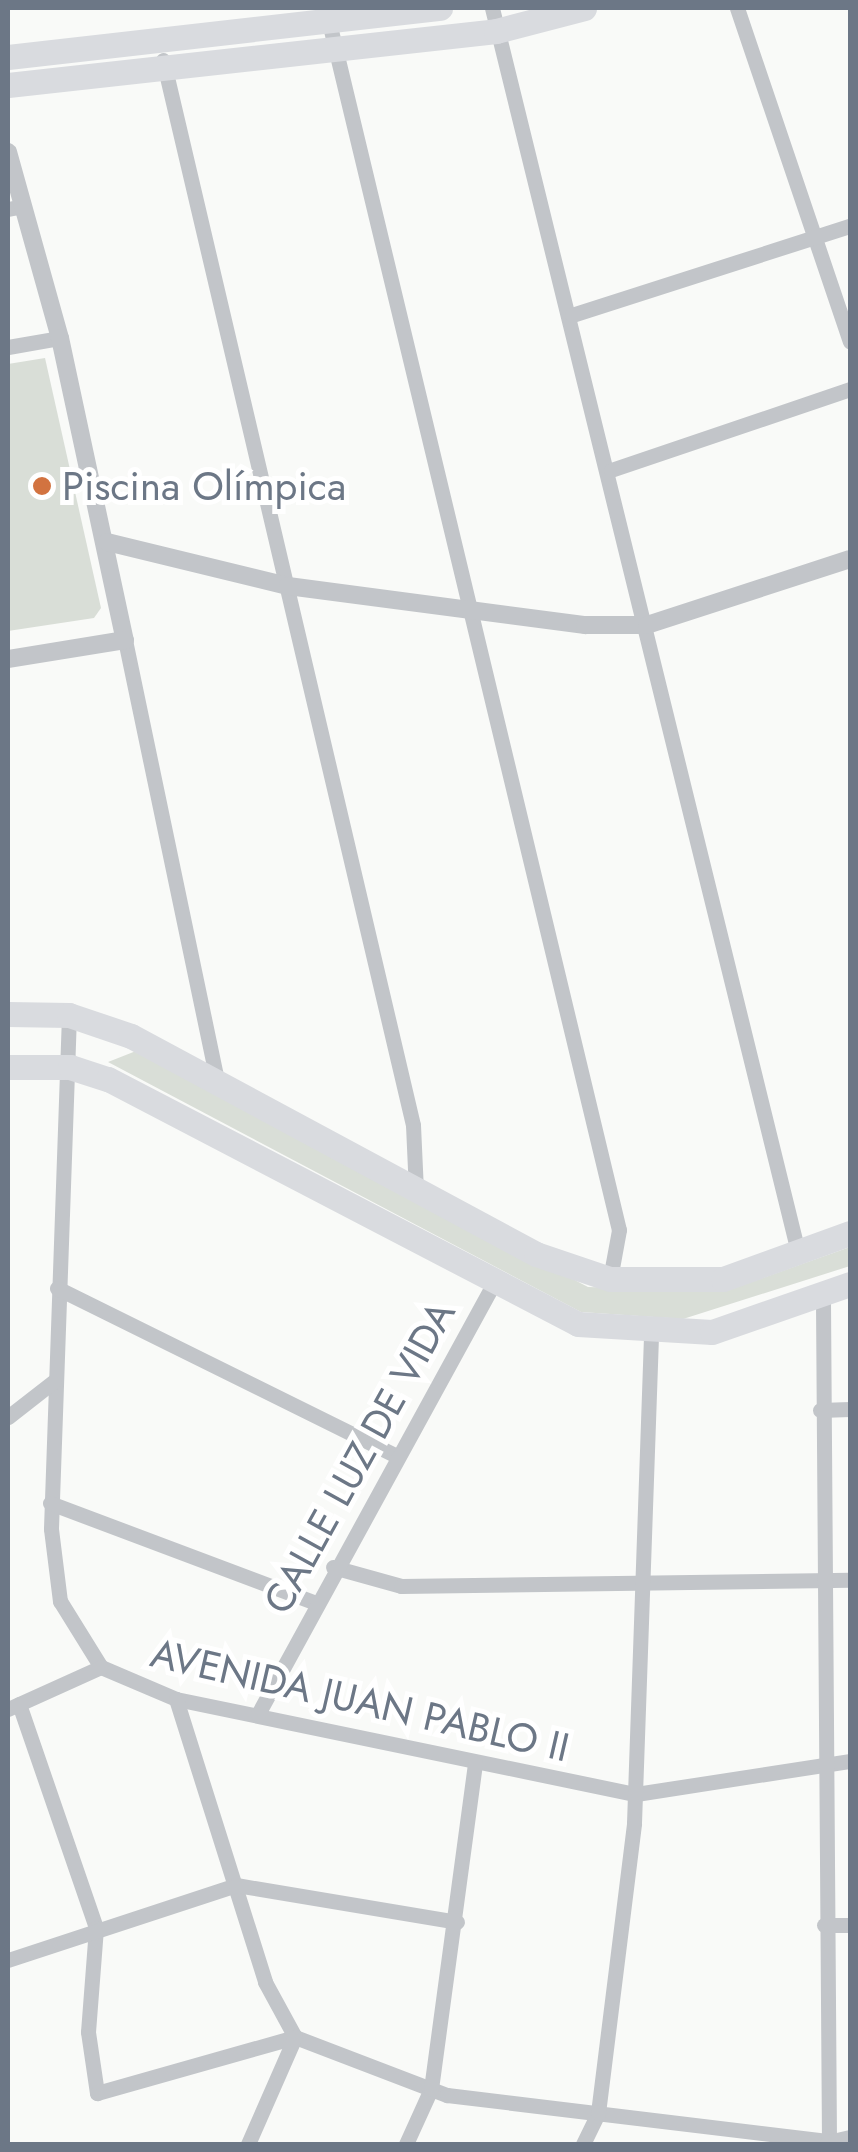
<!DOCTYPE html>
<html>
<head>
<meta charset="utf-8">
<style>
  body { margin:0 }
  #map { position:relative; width:858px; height:2152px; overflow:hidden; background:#f9faf8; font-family:Jost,sans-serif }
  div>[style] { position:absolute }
  .green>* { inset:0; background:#d9ded7 }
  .minor>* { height:15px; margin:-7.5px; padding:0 7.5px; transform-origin:7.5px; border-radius:7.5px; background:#c2c5c9 }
  .tertiary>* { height:18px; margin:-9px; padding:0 9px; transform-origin:9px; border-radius:9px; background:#c2c5c9 }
  .trunk>* { height:25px; margin:-12.5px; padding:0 12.5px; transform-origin:12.5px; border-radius:12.5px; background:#d9dbdf }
  .dots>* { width:28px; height:28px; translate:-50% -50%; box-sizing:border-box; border:5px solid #fff; border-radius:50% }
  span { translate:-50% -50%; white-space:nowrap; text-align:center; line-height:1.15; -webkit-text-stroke:10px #fff; paint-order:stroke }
  .poi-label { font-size:40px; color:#6c7786 }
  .left { translate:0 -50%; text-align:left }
  .street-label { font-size:40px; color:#6c7786 }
  .frame { position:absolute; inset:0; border:10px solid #6c7786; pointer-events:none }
</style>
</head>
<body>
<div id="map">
  <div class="green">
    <i style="clip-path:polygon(45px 358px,101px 608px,94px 618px,8px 631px,8px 364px)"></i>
    <i style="clip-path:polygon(136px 1051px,588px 1287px,726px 1291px,850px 1247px,850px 1266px,683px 1319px,581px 1312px,108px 1062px)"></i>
  </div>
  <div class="minor">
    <i style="left:492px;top:8px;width:1285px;rotate:76.18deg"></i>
    <i style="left:737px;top:8px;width:352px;rotate:71.3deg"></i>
    <i style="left:329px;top:22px;width:1242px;rotate:76.5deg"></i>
    <i style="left:619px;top:1230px;width:50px;rotate:100.4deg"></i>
    <i style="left:163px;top:60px;width:1094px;rotate:76.79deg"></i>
    <i style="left:413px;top:1125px;width:65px;rotate:87.4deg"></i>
    <i style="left:8px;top:209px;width:15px;rotate:-11deg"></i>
    <i style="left:572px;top:315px;width:292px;rotate:-17.8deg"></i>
    <i style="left:8px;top:347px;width:53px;rotate:-9.8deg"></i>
    <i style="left:611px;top:470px;width:252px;rotate:-18.7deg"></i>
    <i style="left:125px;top:640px;width:450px;rotate:78.2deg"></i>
    <i style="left:69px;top:1015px;width:514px;rotate:92.01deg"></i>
    <i style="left:51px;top:1529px;width:73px;rotate:82.9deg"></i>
    <i style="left:60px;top:1601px;width:78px;rotate:58.2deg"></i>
    <i style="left:101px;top:1667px;width:82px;rotate:23.1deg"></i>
    <i style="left:176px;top:1699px;width:470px;rotate:11.7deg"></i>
    <i style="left:636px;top:1794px;width:217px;rotate:-8.8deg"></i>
    <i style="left:57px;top:1288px;width:375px;rotate:26.3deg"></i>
    <i style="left:820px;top:1410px;width:30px;rotate:-2deg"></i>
    <i style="left:8px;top:1417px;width:58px;rotate:-38deg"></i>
    <i style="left:50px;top:1503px;width:282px;rotate:20.6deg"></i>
    <i style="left:333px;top:1567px;width:71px;rotate:15.6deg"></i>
    <i style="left:401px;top:1586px;width:449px;rotate:-0.8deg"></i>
    <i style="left:176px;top:1699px;width:297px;rotate:72.5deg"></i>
    <i style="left:265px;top:1982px;width:63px;rotate:61.4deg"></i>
    <i style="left:295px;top:2037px;width:163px;rotate:20.9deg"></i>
    <i style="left:447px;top:2095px;width:385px;rotate:6.9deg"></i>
    <i style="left:829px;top:2141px;width:846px;rotate:-90.41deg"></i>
    <i style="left:19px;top:1704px;width:237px;rotate:71deg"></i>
    <i style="left:96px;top:1928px;width:104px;rotate:94.4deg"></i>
    <i style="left:88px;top:2032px;width:62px;rotate:81.6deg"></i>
    <i style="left:97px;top:2093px;width:206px;rotate:-15.8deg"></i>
    <i style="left:8px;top:1709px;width:102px;rotate:-24.3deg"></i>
    <i style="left:258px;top:1714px;width:488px;rotate:-61.3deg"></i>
    <i style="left:824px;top:1925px;width:26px"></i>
    <i style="left:8px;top:1960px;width:240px;rotate:-18.2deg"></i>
    <i style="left:236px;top:1885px;width:224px;rotate:9.5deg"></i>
    <i style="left:248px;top:2144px;width:117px;rotate:-66.3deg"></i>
    <i style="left:406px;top:2144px;width:60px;rotate:-65.6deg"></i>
    <i style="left:431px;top:2089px;width:329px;rotate:-82.3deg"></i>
    <i style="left:583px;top:2144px;width:34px;rotate:-64deg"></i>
    <i style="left:598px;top:2113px;width:292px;rotate:-82.9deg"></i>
    <i style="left:634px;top:1823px;width:488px;rotate:-88deg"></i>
  </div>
  <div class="tertiary">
    <i style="left:8px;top:152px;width:193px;rotate:74.4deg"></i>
    <i style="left:60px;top:338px;width:309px;rotate:77.9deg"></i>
    <i style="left:125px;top:640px;width:119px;rotate:170.8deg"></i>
    <i style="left:107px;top:542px;width:186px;rotate:13.7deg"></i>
    <i style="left:288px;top:586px;width:300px;rotate:7.5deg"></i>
    <i style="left:585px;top:625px;width:62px"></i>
    <i style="left:647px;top:625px;width:213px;rotate:-18deg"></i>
    <i style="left:829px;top:2144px;width:22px;rotate:-13deg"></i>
  </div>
  <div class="trunk">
    <i style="left:8px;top:57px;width:435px;rotate:-6.5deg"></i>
    <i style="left:8px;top:85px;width:491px;rotate:-6.3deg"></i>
    <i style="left:496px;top:31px;width:91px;rotate:-14.6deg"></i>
    <i style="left:8px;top:1014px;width:61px;rotate:0.9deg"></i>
    <i style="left:69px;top:1015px;width:65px;rotate:18.7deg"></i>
    <i style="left:131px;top:1036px;width:460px;rotate:28.3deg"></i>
    <i style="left:536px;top:1254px;width:78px;rotate:18.7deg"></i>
    <i style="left:610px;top:1279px;width:113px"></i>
    <i style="left:723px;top:1279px;width:135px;rotate:-19.9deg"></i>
    <i style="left:8px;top:1067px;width:62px"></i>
    <i style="left:70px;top:1067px;width:40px;rotate:18deg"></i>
    <i style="left:108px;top:1079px;width:530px;rotate:27.53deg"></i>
    <i style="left:578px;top:1324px;width:134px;rotate:3.4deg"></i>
    <i style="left:712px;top:1332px;width:146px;rotate:-19.2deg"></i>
  </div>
  <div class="dots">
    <i style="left:42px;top:486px;background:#d27340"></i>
  </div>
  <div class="poi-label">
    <span class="left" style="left:62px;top:486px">Piscina Olímpica</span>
  </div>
  <div class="street-label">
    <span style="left:359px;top:1457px;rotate:-61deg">CALLE LUZ DE VIDA</span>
    <span style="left:360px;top:1700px;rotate:13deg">AVENIDA JUAN PABLO II</span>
  </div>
  <div class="frame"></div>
</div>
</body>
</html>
